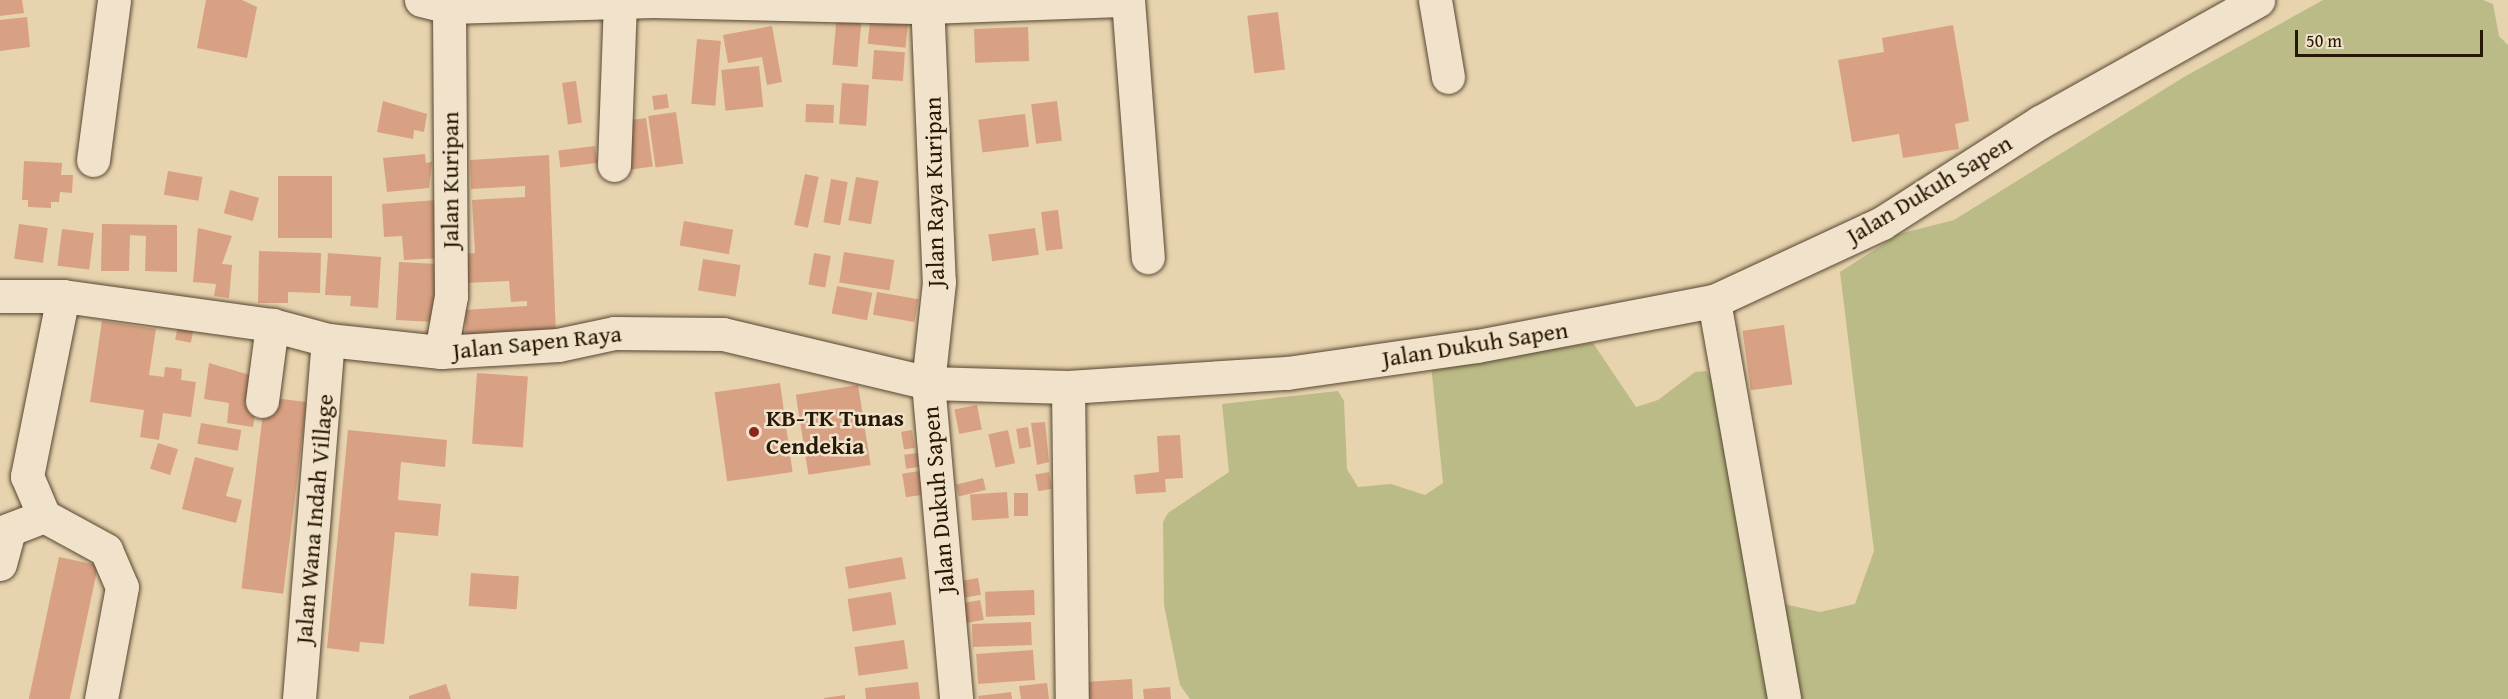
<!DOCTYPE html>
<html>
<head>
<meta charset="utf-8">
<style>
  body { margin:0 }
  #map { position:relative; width:2508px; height:699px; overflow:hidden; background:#e8d3af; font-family:"Gentium Book Plus",serif }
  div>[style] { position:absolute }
  .green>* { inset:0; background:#bbbb87 }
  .building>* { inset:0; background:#d8a183; transform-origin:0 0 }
  .roads { filter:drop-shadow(0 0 2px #574730) drop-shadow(0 0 2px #574730) }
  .minor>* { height:33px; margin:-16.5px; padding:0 16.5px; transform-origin:16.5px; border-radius:16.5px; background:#f0e2cb }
  .dots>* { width:16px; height:16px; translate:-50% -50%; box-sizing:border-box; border:3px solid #f0e2cb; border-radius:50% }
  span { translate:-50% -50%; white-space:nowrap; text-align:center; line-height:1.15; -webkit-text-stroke:5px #f0e2cb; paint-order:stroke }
  .street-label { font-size:24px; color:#271806 }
  .poi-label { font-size:24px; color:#271806; font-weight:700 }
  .left { translate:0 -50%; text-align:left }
  .scale { position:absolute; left:2295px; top:30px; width:188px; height:27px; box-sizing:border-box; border:3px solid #271806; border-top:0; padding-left:8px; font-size:18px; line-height:21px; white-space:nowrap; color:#271806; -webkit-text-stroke:4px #f0e2cb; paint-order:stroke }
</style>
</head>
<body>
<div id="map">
  <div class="green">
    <i style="clip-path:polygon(2323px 0,2483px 0,2493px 4px,2499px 36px,2508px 45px,2508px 699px,1190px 699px,1180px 685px,1164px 605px,1163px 522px,1168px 513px,1229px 472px,1222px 404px,1338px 391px,1344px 401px,1347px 469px,1358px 487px,1391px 484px,1425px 495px,1443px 483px,1431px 365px,1593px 343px,1636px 407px,1658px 400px,1695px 372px,1706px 371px,1719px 391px,1751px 597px,1820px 612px,1855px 604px,1874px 551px,1840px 272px,1899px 234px,1954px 220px,2184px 77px)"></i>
  </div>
  <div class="building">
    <i style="clip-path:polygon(0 0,22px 0,24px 13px,0 16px)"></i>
    <i style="clip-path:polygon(206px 0,242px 0,257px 7px,247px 58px,197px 48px)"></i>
    <i style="left:871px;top:12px;width:38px;height:32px;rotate:6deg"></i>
    <i style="left:1278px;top:12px;width:58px;height:31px;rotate:83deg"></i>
    <i style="left:837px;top:13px;width:25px;height:52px;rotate:5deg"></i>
    <i style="clip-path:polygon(27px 17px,30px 47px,0 51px,0 20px)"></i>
    <i style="clip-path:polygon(1953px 25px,1969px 121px,1955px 124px,1959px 149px,1903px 158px,1899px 134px,1852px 142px,1838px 60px,1884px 52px,1882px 38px)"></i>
    <i style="clip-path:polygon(772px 26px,782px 82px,767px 85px,762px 57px,728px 63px,723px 35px)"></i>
    <i style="left:1028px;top:27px;width:34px;height:54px;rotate:88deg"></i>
    <i style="left:697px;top:39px;width:24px;height:65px;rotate:5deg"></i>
    <i style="left:874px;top:50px;width:31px;height:29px;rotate:4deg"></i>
    <i style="left:759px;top:66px;width:41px;height:38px;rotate:84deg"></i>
    <i style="left:576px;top:81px;width:42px;height:14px;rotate:82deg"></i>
    <i style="left:842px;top:83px;width:27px;height:41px;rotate:4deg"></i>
    <i style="left:667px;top:94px;width:14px;height:15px;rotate:82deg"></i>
    <i style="clip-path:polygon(383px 101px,427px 114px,424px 132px,414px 130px,413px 139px,377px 132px)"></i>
    <i style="left:1057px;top:101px;width:40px;height:26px;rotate:83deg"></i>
    <i style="left:806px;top:104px;width:28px;height:18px;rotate:2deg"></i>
    <i style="left:676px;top:112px;width:52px;height:28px;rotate:82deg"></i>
    <i style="left:1025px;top:114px;width:33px;height:47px;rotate:83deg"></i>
    <i style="left:646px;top:118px;width:49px;height:29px;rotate:82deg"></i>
    <i style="left:595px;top:146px;width:17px;height:37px;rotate:83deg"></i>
    <i style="clip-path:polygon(425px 154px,426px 163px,432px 162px,429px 188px,387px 192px,383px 158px)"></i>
    <i style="clip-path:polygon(549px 155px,556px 336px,466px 337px,465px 310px,527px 306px,527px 301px,511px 302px,509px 281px,466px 283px,464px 254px,475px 253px,472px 200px,525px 197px,525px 186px,471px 189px,470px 160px)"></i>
    <i style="clip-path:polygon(24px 161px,62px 163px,61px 175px,73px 175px,72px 193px,60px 192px,59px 202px,51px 202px,51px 208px,28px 207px,28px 200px,22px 200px)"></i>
    <i style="left:168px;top:171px;width:35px;height:24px;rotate:10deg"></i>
    <i style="left:805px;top:174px;width:14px;height:52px;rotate:12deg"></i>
    <i style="left:278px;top:176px;width:54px;height:62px"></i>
    <i style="left:856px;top:177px;width:23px;height:44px;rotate:10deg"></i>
    <i style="left:831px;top:179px;width:17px;height:44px;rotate:10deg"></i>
    <i style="left:230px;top:190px;width:30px;height:24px;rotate:15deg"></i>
    <i style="clip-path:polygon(437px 200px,442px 258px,404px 260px,402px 236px,384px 237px,382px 204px)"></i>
    <i style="left:1058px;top:210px;width:39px;height:17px;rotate:83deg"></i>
    <i style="left:684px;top:221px;width:50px;height:25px;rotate:10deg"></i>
    <i style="left:19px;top:224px;width:29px;height:35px;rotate:8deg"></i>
    <i style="clip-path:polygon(102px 224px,177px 225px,177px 272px,145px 271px,146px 236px,130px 235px,129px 271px,101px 271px)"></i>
    <i style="clip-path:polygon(198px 228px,232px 236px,222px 264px,232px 265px,229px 298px,214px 296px,216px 284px,193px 282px)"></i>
    <i style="left:1035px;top:228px;width:27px;height:47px;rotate:82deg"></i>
    <i style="left:62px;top:229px;width:32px;height:37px;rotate:7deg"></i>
    <i style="clip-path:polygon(259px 251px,321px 253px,320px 293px,288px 292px,288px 303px,258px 303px)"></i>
    <i style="left:844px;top:252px;width:51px;height:31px;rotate:9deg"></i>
    <i style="clip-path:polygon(328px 253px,381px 257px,378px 308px,350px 306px,351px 296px,325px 295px)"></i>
    <i style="left:814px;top:253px;width:17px;height:32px;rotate:10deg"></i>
    <i style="left:703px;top:259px;width:38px;height:32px;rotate:9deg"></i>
    <i style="left:399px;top:262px;width:39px;height:58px;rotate:3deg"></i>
    <i style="left:837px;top:286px;width:36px;height:28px;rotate:11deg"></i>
    <i style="left:877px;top:292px;width:42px;height:23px;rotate:10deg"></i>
    <i style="left:179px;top:320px;width:16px;height:20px;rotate:11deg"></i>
    <i style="clip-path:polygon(102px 321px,156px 329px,149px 375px,164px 377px,165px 367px,182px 369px,181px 380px,196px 382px,191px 417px,163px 413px,159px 440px,140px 437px,144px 410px,90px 402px)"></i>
    <i style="left:1784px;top:325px;width:60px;height:42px;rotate:82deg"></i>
    <i style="clip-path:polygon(209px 363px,260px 378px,253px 427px,227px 423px,229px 403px,204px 399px)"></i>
    <i style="left:477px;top:373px;width:51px;height:71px;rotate:4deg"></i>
    <i style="left:780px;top:383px;width:90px;height:66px;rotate:82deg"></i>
    <i style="left:858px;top:385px;width:81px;height:63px;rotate:81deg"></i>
    <i style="left:265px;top:397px;width:42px;height:193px;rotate:7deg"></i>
    <i style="left:977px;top:405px;width:25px;height:23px;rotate:79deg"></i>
    <i style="clip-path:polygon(1045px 422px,1049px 462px,1037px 465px,1031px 423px)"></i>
    <i style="left:201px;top:423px;width:41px;height:21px;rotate:10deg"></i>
    <i style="left:1028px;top:427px;width:20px;height:12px;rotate:81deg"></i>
    <i style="clip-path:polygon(348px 430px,447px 440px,445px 467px,401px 462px,398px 500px,441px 504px,438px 536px,395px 532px,384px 644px,360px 642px,359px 652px,327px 648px)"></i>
    <i style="left:912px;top:430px;width:18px;height:11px;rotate:81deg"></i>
    <i style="left:1008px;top:430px;width:34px;height:20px;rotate:78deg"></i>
    <i style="clip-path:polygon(1180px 435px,1183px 478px,1165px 479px,1166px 492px,1136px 494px,1134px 475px,1159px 472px,1157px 436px)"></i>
    <i style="left:158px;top:443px;width:21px;height:27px;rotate:17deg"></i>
    <i style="left:917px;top:453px;width:14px;height:13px;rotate:82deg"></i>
    <i style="clip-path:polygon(195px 457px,234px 468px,226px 496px,242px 500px,236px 523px,182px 509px)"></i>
    <i style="left:919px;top:471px;width:24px;height:17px;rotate:81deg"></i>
    <i style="left:1049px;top:472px;width:17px;height:14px;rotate:80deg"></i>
    <i style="left:983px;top:478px;width:12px;height:28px;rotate:76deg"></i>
    <i style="left:1007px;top:492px;width:26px;height:37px;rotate:86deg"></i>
    <i style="left:1014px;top:493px;width:14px;height:23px"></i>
    <i style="left:59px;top:557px;width:40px;height:145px;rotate:12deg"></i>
    <i style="left:902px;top:557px;width:22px;height:58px;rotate:80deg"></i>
    <i style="left:471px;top:573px;width:48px;height:33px;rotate:4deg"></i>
    <i style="left:978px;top:578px;width:17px;height:25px;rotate:80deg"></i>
    <i style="left:1034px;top:590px;width:25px;height:49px;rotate:88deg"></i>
    <i style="left:891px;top:592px;width:33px;height:44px;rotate:81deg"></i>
    <i style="left:980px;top:600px;width:20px;height:24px;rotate:79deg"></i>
    <i style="left:1031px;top:622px;width:23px;height:59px;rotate:88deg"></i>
    <i style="left:904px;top:640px;width:29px;height:50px;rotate:82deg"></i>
    <i style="left:1033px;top:650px;width:30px;height:57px;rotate:86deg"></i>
    <i style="clip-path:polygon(1132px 679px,1133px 699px,1087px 699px,1086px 682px)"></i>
    <i style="clip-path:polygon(918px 682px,920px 699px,866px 699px,865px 688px)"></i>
    <i style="clip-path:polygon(1047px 683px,1049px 699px,1021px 699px,1019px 686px)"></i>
    <i style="clip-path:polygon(446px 684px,451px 699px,409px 699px,409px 696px)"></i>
    <i style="clip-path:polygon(1170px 687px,1171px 699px,1144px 699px,1143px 689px)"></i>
    <i style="clip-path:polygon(1011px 692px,1012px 699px,979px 699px,978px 696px)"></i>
    <i style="clip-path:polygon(845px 695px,845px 699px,824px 699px,824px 698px)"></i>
  </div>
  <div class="roads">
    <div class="minor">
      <i style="left:421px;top:0;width:29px;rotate:14deg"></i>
      <i style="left:449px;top:7px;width:204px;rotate:-1.7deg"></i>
      <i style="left:653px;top:1px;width:274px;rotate:1.3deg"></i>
      <i style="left:927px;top:7px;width:194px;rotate:-2.1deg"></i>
      <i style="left:927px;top:0;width:282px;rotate:87.6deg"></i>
      <i style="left:939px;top:282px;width:102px;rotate:96.2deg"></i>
      <i style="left:928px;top:383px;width:317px;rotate:84.9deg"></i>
      <i style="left:1128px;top:0;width:258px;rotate:85.6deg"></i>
      <i style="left:1435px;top:0;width:78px;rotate:80.4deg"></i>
      <i style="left:93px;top:160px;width:161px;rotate:-82.5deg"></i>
      <i style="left:614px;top:165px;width:163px;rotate:-87.9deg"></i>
      <i style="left:0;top:296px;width:63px"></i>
      <i style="left:63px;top:296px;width:211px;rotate:7.9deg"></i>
      <i style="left:272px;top:325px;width:58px;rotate:15deg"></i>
      <i style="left:328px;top:340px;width:114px;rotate:6.1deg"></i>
      <i style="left:441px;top:352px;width:117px;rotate:-3.4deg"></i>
      <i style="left:558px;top:345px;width:57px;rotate:-12.1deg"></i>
      <i style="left:614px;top:333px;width:109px;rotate:0.5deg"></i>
      <i style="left:723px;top:334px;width:211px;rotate:13.4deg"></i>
      <i style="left:928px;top:383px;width:140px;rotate:1.6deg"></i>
      <i style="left:1068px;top:387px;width:219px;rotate:-3.7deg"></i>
      <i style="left:1287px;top:373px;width:192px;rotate:-8.1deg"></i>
      <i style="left:1477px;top:346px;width:241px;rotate:-10.8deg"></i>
      <i style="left:1714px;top:301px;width:185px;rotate:-24.9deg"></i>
      <i style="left:1882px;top:223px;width:188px;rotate:-32.6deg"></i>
      <i style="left:2040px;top:122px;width:250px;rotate:-29.2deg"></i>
      <i style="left:63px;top:296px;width:184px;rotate:101.3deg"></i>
      <i style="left:27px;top:476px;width:43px;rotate:67deg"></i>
      <i style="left:44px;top:516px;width:71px;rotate:28.7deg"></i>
      <i style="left:106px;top:550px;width:40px;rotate:66.6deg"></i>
      <i style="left:122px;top:587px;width:114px;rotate:100.6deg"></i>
      <i style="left:1714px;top:301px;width:404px;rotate:80deg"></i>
      <i style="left:441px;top:352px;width:57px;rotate:-79.9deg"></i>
      <i style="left:451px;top:296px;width:289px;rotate:-90.4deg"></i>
      <i style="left:1068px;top:387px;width:312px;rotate:89.3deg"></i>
      <i style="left:262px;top:401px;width:77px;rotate:-82.5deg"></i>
      <i style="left:0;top:533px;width:47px;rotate:-21.1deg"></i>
      <i style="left:0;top:564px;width:35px;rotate:-75deg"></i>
      <i style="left:299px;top:699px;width:360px;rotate:-85.4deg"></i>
    </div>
  </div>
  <div class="dots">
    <i style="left:754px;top:432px;background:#8f2418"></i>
  </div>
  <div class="street-label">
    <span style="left:450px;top:180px;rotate:-90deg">Jalan Kuripan</span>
    <span style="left:1929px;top:189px;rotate:-31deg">Jalan Dukuh Sapen</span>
    <span style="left:934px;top:192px;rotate:-91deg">Jalan Raya Kuripan</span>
    <span style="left:537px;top:342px;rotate:-6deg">Jalan Sapen Raya</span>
    <span style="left:1475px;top:344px;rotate:-9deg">Jalan Dukuh Sapen</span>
    <span style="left:938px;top:500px;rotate:-95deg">Jalan Dukuh Sapen</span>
    <span style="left:314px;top:519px;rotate:-85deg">Jalan Wana Indah Village</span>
  </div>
  <div class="poi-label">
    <span class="left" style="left:766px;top:432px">KB-TK Tunas<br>Cendekia</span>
  </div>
  <div class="scale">50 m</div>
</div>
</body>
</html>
